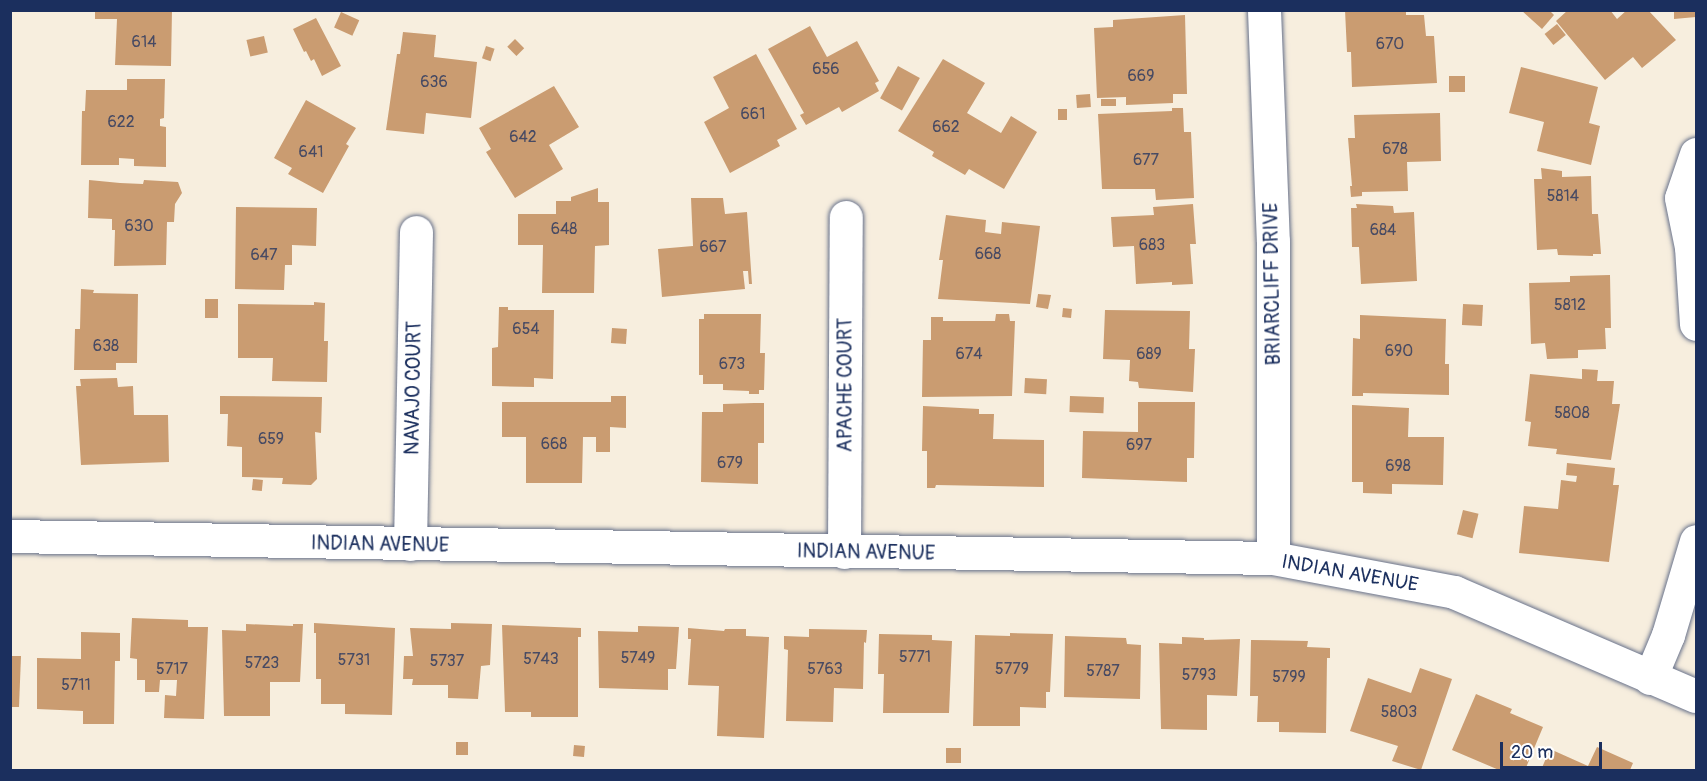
<!DOCTYPE html>
<html>
<head>
<meta charset="utf-8">
<style>
  body { margin:0 }
  #map { position:relative; width:1707px; height:781px; overflow:hidden; background:#f7eede; font-family:Pangolin,sans-serif }
  div>[style] { position:absolute }
  .building>* { inset:0; background:#ca9c71; transform-origin:0 0 }
  .roads { filter:drop-shadow(0 0 2px #68728b) drop-shadow(0 0 2px #68728b) }
  .street>* { height:33px; margin:-16.5px; padding:0 16.5px; transform-origin:16.5px; border-radius:16.5px; background:#fff }
  span { translate:-50% -50%; white-space:nowrap; text-align:center; line-height:1.15; -webkit-text-stroke:5px #fff; paint-order:stroke }
  .number-label { font-size:16px; color:#474a63 }
  .number-label span { -webkit-text-stroke-width:0 }
  .street-label { font-size:20px; color:#1b2f5e }
  .frame { position:absolute; inset:0; border:12px solid #1b2f5e; pointer-events:none }
  .scale { position:absolute; left:1500px; top:742px; width:102px; height:27px; box-sizing:border-box; border:3px solid #1b2f5e; border-top:0; padding-left:8px; font-size:18px; line-height:21px; white-space:nowrap; color:#1b2f5e; -webkit-text-stroke:4px #fff; paint-order:stroke }
</style>
</head>
<body>
<div id="map">
  <div class="building">
    <i style="clip-path:polygon(95px 10px,172px 10px,171px 66px,115px 65px,117px 19px,95px 19px)"></i>
    <i style="clip-path:polygon(1345px 10px,1406px 10px,1406px 15px,1424px 15px,1426px 36px,1434px 36px,1437px 83px,1352px 87px,1351px 52px,1347px 52px)"></i>
    <i style="clip-path:polygon(1521px 10px,1549px 10px,1554px 15px,1542px 29px)"></i>
    <i style="clip-path:polygon(1568px 10px,1610px 10px,1617px 19px,1627px 10px,1648px 10px,1676px 40px,1642px 68px,1633px 57px,1605px 80px,1556px 21px)"></i>
    <i style="clip-path:polygon(1674px 10px,1696px 10px,1696px 17px,1674px 19px)"></i>
    <i style="left:341px;top:12px;width:20px;height:17px;rotate:24deg"></i>
    <i style="clip-path:polygon(1185px 15px,1187px 94px,1173px 94px,1173px 103px,1126px 105px,1126px 97px,1097px 98px,1094px 28px,1113px 27px,1113px 20px)"></i>
    <i style="clip-path:polygon(316px 18px,341px 66px,322px 76px,314px 59px,311px 61px,306px 51px,304px 52px,293px 29px)"></i>
    <i style="left:1557px;top:24px;width:14px;height:16px;rotate:51deg"></i>
    <i style="clip-path:polygon(810px 26px,827px 57px,857px 41px,879px 81px,875px 83px,879px 91px,842px 112px,839px 107px,806px 125px,800px 115px,804px 113px,768px 49px)"></i>
    <i style="clip-path:polygon(403px 32px,436px 35px,434px 57px,477px 62px,471px 118px,426px 113px,424px 134px,386px 130px,397px 54px,400px 54px)"></i>
    <i style="left:264px;top:36px;width:17px;height:18px;rotate:77deg"></i>
    <i style="left:515px;top:39px;width:13px;height:11px;rotate:45deg"></i>
    <i style="left:486px;top:46px;width:9px;height:13px;rotate:18deg"></i>
    <i style="clip-path:polygon(756px 54px,797px 129px,777px 140px,780px 146px,730px 173px,704px 122px,729px 108px,713px 77px)"></i>
    <i style="clip-path:polygon(943px 59px,985px 83px,967px 113px,1001px 133px,1011px 116px,1037px 132px,1004px 189px,969px 169px,965px 175px,932px 156px,934px 152px,898px 131px)"></i>
    <i style="left:898px;top:66px;width:25px;height:37px;rotate:29deg"></i>
    <i style="clip-path:polygon(1521px 67px,1598px 87px,1589px 123px,1600px 126px,1591px 165px,1537px 151px,1544px 122px,1509px 113px)"></i>
    <i style="left:1449px;top:76px;width:16px;height:16px"></i>
    <i style="clip-path:polygon(127px 79px,165px 79px,164px 118px,160px 119px,160px 126px,166px 127px,166px 167px,134px 166px,134px 159px,119px 158px,119px 165px,81px 165px,82px 111px,85px 111px,86px 90px,127px 90px)"></i>
    <i style="clip-path:polygon(554px 86px,579px 127px,549px 145px,563px 169px,515px 198px,486px 152px,491px 149px,479px 128px)"></i>
    <i style="left:1090px;top:94px;width:13px;height:14px;rotate:86deg"></i>
    <i style="left:1116px;top:99px;width:7px;height:15px;rotate:90deg"></i>
    <i style="clip-path:polygon(306px 100px,356px 128px,346px 144px,349px 146px,323px 193px,288px 174px,292px 168px,274px 158px)"></i>
    <i style="clip-path:polygon(1172px 108px,1183px 108px,1184px 132px,1191px 132px,1194px 198px,1156px 200px,1155px 189px,1102px 189px,1098px 114px,1172px 111px)"></i>
    <i style="left:1058px;top:109px;width:9px;height:11px"></i>
    <i style="clip-path:polygon(1440px 113px,1441px 161px,1407px 162px,1408px 191px,1362px 192px,1362px 196px,1351px 197px,1350px 186px,1352px 186px,1348px 138px,1355px 138px,1354px 115px)"></i>
    <i style="clip-path:polygon(1541px 168px,1562px 171px,1562px 177px,1591px 176px,1592px 214px,1598px 214px,1601px 254px,1593px 254px,1593px 256px,1558px 255px,1557px 249px,1537px 250px,1534px 179px,1542px 179px)"></i>
    <i style="clip-path:polygon(89px 180px,120px 183px,143px 184px,144px 180px,178px 182px,182px 193px,175px 204px,174px 222px,167px 222px,166px 265px,114px 266px,115px 230px,112px 230px,112px 219px,88px 218px)"></i>
    <i style="clip-path:polygon(598px 188px,598px 202px,609px 202px,609px 245px,595px 246px,594px 293px,542px 293px,543px 245px,518px 245px,518px 214px,556px 214px,556px 201px,571px 201px,571px 197px)"></i>
    <i style="clip-path:polygon(691px 198px,723px 198px,725px 214px,747px 212px,752px 284px,749px 284px,748px 271px,743px 271px,745px 289px,662px 297px,658px 249px,693px 246px)"></i>
    <i style="clip-path:polygon(1193px 204px,1196px 244px,1190px 244px,1193px 284px,1172px 285px,1172px 282px,1136px 284px,1134px 246px,1113px 247px,1111px 217px,1154px 215px,1153px 207px)"></i>
    <i style="clip-path:polygon(1356px 204px,1393px 206px,1394px 213px,1414px 212px,1417px 281px,1361px 284px,1359px 247px,1352px 247px,1351px 208px,1357px 208px)"></i>
    <i style="clip-path:polygon(236px 207px,317px 208px,316px 246px,292px 245px,292px 265px,285px 265px,284px 290px,235px 289px)"></i>
    <i style="clip-path:polygon(946px 215px,986px 220px,985px 232px,1001px 234px,1002px 222px,1040px 226px,1030px 304px,938px 299px,943px 260px,939px 260px)"></i>
    <i style="clip-path:polygon(1610px 275px,1611px 328px,1605px 328px,1606px 349px,1578px 350px,1578px 358px,1547px 359px,1545px 343px,1531px 344px,1529px 283px,1570px 282px,1570px 276px)"></i>
    <i style="clip-path:polygon(81px 289px,94px 290px,93px 293px,138px 294px,137px 363px,116px 363px,116px 370px,74px 370px,75px 329px,80px 329px)"></i>
    <i style="clip-path:polygon(1038px 294px,1051px 295px,1048px 309px,1036px 307px)"></i>
    <i style="left:205px;top:299px;width:13px;height:19px"></i>
    <i style="clip-path:polygon(314px 302px,325px 303px,324px 341px,328px 341px,327px 382px,272px 381px,273px 358px,238px 358px,238px 304px,314px 305px)"></i>
    <i style="left:1483px;top:305px;width:21px;height:20px;rotate:93deg"></i>
    <i style="clip-path:polygon(499px 307px,508px 307px,508px 310px,554px 310px,553px 379px,534px 378px,534px 387px,492px 386px,492px 348px,498px 347px)"></i>
    <i style="left:1063px;top:308px;width:9px;height:9px;rotate:6deg"></i>
    <i style="clip-path:polygon(1105px 310px,1190px 311px,1189px 349px,1195px 349px,1193px 392px,1139px 388px,1138px 382px,1129px 381px,1130px 360px,1103px 359px)"></i>
    <i style="clip-path:polygon(704px 314px,761px 314px,760px 353px,765px 353px,764px 390px,759px 390px,759px 394px,749px 394px,749px 391px,723px 390px,723px 384px,703px 384px,703px 375px,699px 375px,699px 319px,704px 319px)"></i>
    <i style="clip-path:polygon(996px 314px,1009px 314px,1010px 321px,1015px 321px,1012px 396px,922px 397px,923px 340px,931px 340px,931px 317px,943px 317px,943px 321px,995px 321px)"></i>
    <i style="clip-path:polygon(1360px 315px,1446px 319px,1445px 364px,1449px 364px,1449px 395px,1363px 393px,1363px 396px,1352px 396px,1353px 338px,1360px 339px)"></i>
    <i style="left:612px;top:328px;width:15px;height:15px;rotate:4deg"></i>
    <i style="clip-path:polygon(1582px 369px,1598px 370px,1597px 381px,1614px 381px,1612px 404px,1620px 404px,1611px 460px,1556px 454px,1557px 449px,1528px 446px,1531px 422px,1525px 421px,1530px 374px,1582px 379px)"></i>
    <i style="clip-path:polygon(117px 378px,118px 387px,133px 386px,134px 415px,168px 415px,169px 462px,81px 465px,76px 386px,81px 386px,80px 379px)"></i>
    <i style="left:1025px;top:378px;width:22px;height:15px;rotate:3deg"></i>
    <i style="clip-path:polygon(220px 396px,322px 397px,321px 433px,315px 432px,317px 479px,311px 485px,282px 484px,283px 478px,242px 477px,242px 447px,227px 446px,228px 414px,220px 414px)"></i>
    <i style="clip-path:polygon(611px 396px,626px 396px,626px 428px,610px 427px,610px 452px,596px 452px,596px 437px,583px 437px,582px 483px,526px 483px,526px 437px,502px 437px,502px 402px,611px 402px)"></i>
    <i style="left:1070px;top:396px;width:34px;height:16px;rotate:2deg"></i>
    <i style="clip-path:polygon(1138px 402px,1195px 402px,1194px 458px,1187px 458px,1187px 482px,1082px 478px,1083px 431px,1138px 432px)"></i>
    <i style="clip-path:polygon(754px 403px,764px 403px,764px 443px,758px 443px,758px 484px,701px 482px,702px 412px,723px 412px,723px 404px)"></i>
    <i style="clip-path:polygon(1352px 405px,1409px 408px,1408px 437px,1444px 437px,1443px 485px,1392px 484px,1392px 494px,1363px 493px,1363px 482px,1352px 482px)"></i>
    <i style="clip-path:polygon(923px 406px,979px 409px,979px 414px,994px 414px,993px 439px,1044px 440px,1044px 487px,936px 485px,935px 488px,927px 488px,927px 451px,922px 451px)"></i>
    <i style="clip-path:polygon(1567px 463px,1615px 468px,1613px 485px,1619px 485px,1609px 562px,1519px 553px,1524px 506px,1558px 509px,1561px 480px,1576px 482px,1577px 476px,1566px 475px)"></i>
    <i style="left:253px;top:479px;width:10px;height:11px;rotate:6deg"></i>
    <i style="left:1463px;top:510px;width:16px;height:25px;rotate:14deg"></i>
    <i style="clip-path:polygon(132px 618px,188px 620px,188px 627px,208px 627px,204px 719px,164px 718px,165px 695px,176px 696px,177px 680px,160px 680px,159px 692px,145px 692px,145px 680px,137px 680px,137px 659px,130px 658px)"></i>
    <i style="clip-path:polygon(314px 623px,395px 628px,392px 715px,345px 714px,345px 704px,321px 704px,321px 679px,316px 679px,316px 633px,314px 633px)"></i>
    <i style="clip-path:polygon(451px 623px,492px 624px,490px 665px,481px 666px,478px 699px,448px 698px,448px 685px,412px 685px,413px 679px,403px 679px,404px 656px,413px 656px,410px 628px,451px 629px)"></i>
    <i style="clip-path:polygon(246px 624px,293px 626px,293px 624px,303px 624px,300px 682px,270px 682px,270px 716px,224px 716px,222px 630px,246px 631px)"></i>
    <i style="clip-path:polygon(502px 625px,581px 628px,581px 637px,578px 637px,578px 717px,531px 717px,531px 712px,505px 712px)"></i>
    <i style="clip-path:polygon(638px 626px,679px 627px,676px 669px,668px 669px,668px 690px,599px 688px,598px 631px,638px 632px)"></i>
    <i style="clip-path:polygon(688px 628px,724px 631px,725px 629px,746px 629px,746px 636px,769px 637px,764px 738px,717px 736px,719px 686px,688px 685px,691px 639px,688px 639px)"></i>
    <i style="clip-path:polygon(809px 629px,867px 630px,866px 643px,864px 642px,863px 689px,834px 688px,833px 722px,786px 721px,788px 650px,784px 649px,784px 636px,809px 637px)"></i>
    <i style="clip-path:polygon(81px 632px,120px 633px,120px 661px,115px 661px,114px 724px,83px 724px,83px 711px,37px 709px,37px 658px,81px 659px)"></i>
    <i style="clip-path:polygon(1010px 633px,1053px 634px,1050px 692px,1046px 692px,1046px 708px,1020px 707px,1020px 726px,973px 726px,975px 635px,1010px 636px)"></i>
    <i style="clip-path:polygon(879px 634px,932px 635px,932px 640px,952px 641px,949px 713px,883px 713px,884px 674px,878px 674px)"></i>
    <i style="clip-path:polygon(1065px 636px,1126px 638px,1127px 644px,1141px 645px,1140px 699px,1064px 697px)"></i>
    <i style="clip-path:polygon(1182px 637px,1204px 638px,1204px 640px,1240px 639px,1237px 696px,1207px 695px,1207px 730px,1161px 729px,1159px 643px,1182px 644px)"></i>
    <i style="clip-path:polygon(1251px 640px,1308px 641px,1307px 647px,1330px 648px,1330px 658px,1327px 658px,1326px 733px,1279px 732px,1279px 722px,1257px 722px,1258px 696px,1250px 696px)"></i>
    <i style="clip-path:polygon(10px 656px,21px 656px,19px 707px,10px 707px)"></i>
    <i style="clip-path:polygon(1420px 668px,1452px 679px,1421px 770px,1392px 761px,1398px 746px,1350px 731px,1368px 678px,1411px 693px)"></i>
    <i style="clip-path:polygon(1476px 694px,1512px 709px,1510px 713px,1543px 727px,1525px 770px,1499px 770px,1452px 750px)"></i>
    <i style="left:456px;top:742px;width:12px;height:13px"></i>
    <i style="left:574px;top:745px;width:11px;height:11px;rotate:5deg"></i>
    <i style="clip-path:polygon(1597px 747px,1633px 763px,1630px 770px,1541px 770px,1550px 749px,1588px 766px)"></i>
    <i style="left:946px;top:748px;width:15px;height:15px"></i>
  </div>
  <div class="roads">
    <div class="street">
      <i style="left:1264px;top:10px;width:231px;rotate:87.8deg"></i>
      <i style="left:1273px;top:241px;width:317px;rotate:90deg"></i>
      <i style="left:1696px;top:154px;width:46px;rotate:108.8deg"></i>
      <i style="left:1681px;top:198px;width:50px;rotate:78.5deg"></i>
      <i style="left:1691px;top:247px;width:77px;rotate:86.3deg"></i>
      <i style="left:10px;top:536px;width:1263px;rotate:1deg"></i>
      <i style="left:1273px;top:558px;width:184px;rotate:10.6deg"></i>
      <i style="left:1454px;top:592px;width:263px;rotate:23.3deg"></i>
      <i style="left:410px;top:544px;width:312px;rotate:-88.9deg"></i>
      <i style="left:844px;top:552px;width:335px;rotate:-89.7deg"></i>
      <i style="left:1650px;top:678px;width:47px;rotate:-67.3deg"></i>
      <i style="left:1668px;top:635px;width:98px;rotate:-73.4deg"></i>
    </div>
  </div>
  <div class="number-label">
    <span style="left:144px;top:42px">614</span>
    <span style="left:1390px;top:44px">670</span>
    <span style="left:826px;top:69px">656</span>
    <span style="left:1141px;top:76px">669</span>
    <span style="left:434px;top:82px">636</span>
    <span style="left:753px;top:114px">661</span>
    <span style="left:121px;top:122px">622</span>
    <span style="left:946px;top:127px">662</span>
    <span style="left:523px;top:137px">642</span>
    <span style="left:1395px;top:149px">678</span>
    <span style="left:311px;top:152px">641</span>
    <span style="left:1146px;top:160px">677</span>
    <span style="left:1563px;top:196px">5814</span>
    <span style="left:139px;top:226px">630</span>
    <span style="left:564px;top:229px">648</span>
    <span style="left:1383px;top:230px">684</span>
    <span style="left:1152px;top:245px">683</span>
    <span style="left:713px;top:247px">667</span>
    <span style="left:988px;top:254px">668</span>
    <span style="left:264px;top:255px">647</span>
    <span style="left:1570px;top:305px">5812</span>
    <span style="left:526px;top:329px">654</span>
    <span style="left:106px;top:346px">638</span>
    <span style="left:1399px;top:351px">690</span>
    <span style="left:969px;top:354px">674</span>
    <span style="left:1149px;top:354px">689</span>
    <span style="left:732px;top:364px">673</span>
    <span style="left:1572px;top:413px">5808</span>
    <span style="left:271px;top:439px">659</span>
    <span style="left:554px;top:444px">668</span>
    <span style="left:1139px;top:445px">697</span>
    <span style="left:730px;top:463px">679</span>
    <span style="left:1398px;top:466px">698</span>
    <span style="left:915px;top:657px">5771</span>
    <span style="left:638px;top:658px">5749</span>
    <span style="left:541px;top:659px">5743</span>
    <span style="left:354px;top:660px">5731</span>
    <span style="left:447px;top:661px">5737</span>
    <span style="left:262px;top:663px">5723</span>
    <span style="left:172px;top:669px">5717</span>
    <span style="left:825px;top:669px">5763</span>
    <span style="left:1012px;top:669px">5779</span>
    <span style="left:1103px;top:671px">5787</span>
    <span style="left:1199px;top:675px">5793</span>
    <span style="left:1289px;top:677px">5799</span>
    <span style="left:76px;top:685px">5711</span>
    <span style="left:1399px;top:712px">5803</span>
  </div>
  <div class="street-label">
    <span style="left:1272px;top:284px;rotate:-91deg">BRIARCLIFF DRIVE</span>
    <span style="left:845px;top:385px;rotate:-90deg">APACHE COURT</span>
    <span style="left:413px;top:388px;rotate:-89deg">NAVAJO COURT</span>
    <span style="left:380px;top:544px;rotate:1deg">INDIAN AVENUE</span>
    <span style="left:866px;top:552px;rotate:1deg">INDIAN AVENUE</span>
    <span style="left:1350px;top:573px;rotate:10deg">INDIAN AVENUE</span>
  </div>
  <div class="frame"></div>
  <div class="scale">20 m</div>
</div>
</body>
</html>
